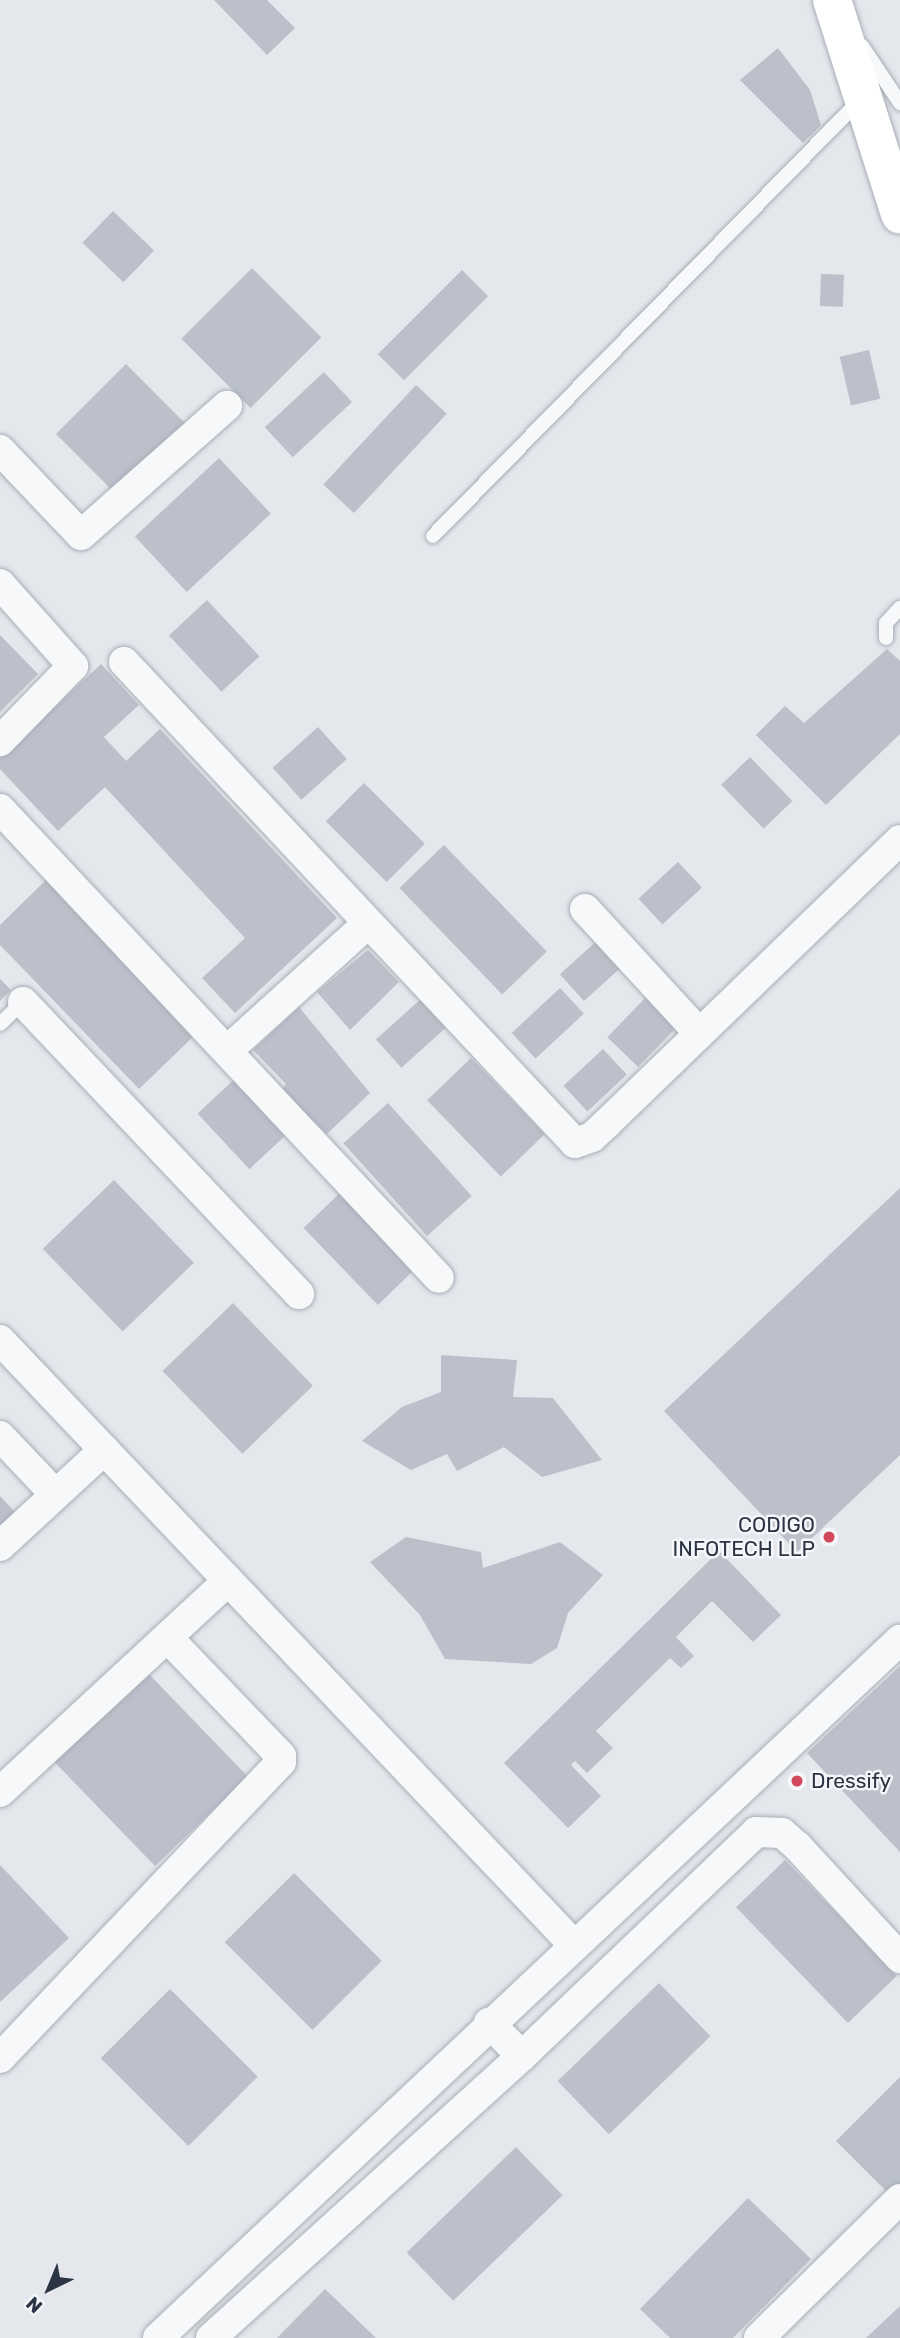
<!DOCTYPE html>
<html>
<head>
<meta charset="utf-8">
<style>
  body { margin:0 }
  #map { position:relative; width:900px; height:2338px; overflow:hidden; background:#e4e7ec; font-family:Rubik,sans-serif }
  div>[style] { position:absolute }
  .building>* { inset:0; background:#bbc0ca; transform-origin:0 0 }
  .roads { filter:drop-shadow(0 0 2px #a9aeb7) drop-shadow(0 0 2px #a9aeb7) }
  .service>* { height:14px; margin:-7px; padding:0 7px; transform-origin:7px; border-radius:7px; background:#f7f8fa }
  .minor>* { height:30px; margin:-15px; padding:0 15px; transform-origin:15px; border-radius:15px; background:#f7f8fa }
  .primary>* { height:38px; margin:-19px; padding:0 19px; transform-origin:19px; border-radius:19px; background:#fff }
  .dots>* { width:19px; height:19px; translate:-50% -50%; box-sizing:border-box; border:4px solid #f4f6f9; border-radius:50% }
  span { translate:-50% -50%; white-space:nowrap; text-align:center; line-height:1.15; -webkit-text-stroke:5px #f4f6f9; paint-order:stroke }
  .poi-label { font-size:21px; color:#2b3445 }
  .right { translate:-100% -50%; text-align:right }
  .left { translate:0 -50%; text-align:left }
  .north { position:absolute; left:14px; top:2254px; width:70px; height:70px; -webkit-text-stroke:5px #f4f6f9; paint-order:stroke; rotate:223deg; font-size:19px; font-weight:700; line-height:28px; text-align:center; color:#2b3445 }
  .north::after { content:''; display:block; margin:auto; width:24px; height:32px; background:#2b3445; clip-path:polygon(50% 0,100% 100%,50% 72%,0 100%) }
</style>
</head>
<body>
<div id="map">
  <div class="building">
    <i style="clip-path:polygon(214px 0,267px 0,295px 28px,267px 55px)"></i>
    <i style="clip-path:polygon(778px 48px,810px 90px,821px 125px,803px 143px,740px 80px)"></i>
    <i style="left:113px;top:211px;width:57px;height:44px;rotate:44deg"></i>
    <i style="left:252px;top:268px;width:98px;height:100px;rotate:45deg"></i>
    <i style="left:462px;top:270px;width:37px;height:119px;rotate:45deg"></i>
    <i style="left:821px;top:274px;width:23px;height:32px;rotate:2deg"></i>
    <i style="left:869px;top:350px;width:50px;height:30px;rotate:77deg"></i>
    <i style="left:126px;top:364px;width:83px;height:99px;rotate:45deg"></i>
    <i style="left:324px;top:372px;width:41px;height:81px;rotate:47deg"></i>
    <i style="left:416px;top:385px;width:42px;height:136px;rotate:43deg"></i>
    <i style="left:219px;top:458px;width:76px;height:115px;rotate:47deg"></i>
    <i style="left:207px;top:600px;width:77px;height:52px;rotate:47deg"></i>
    <i style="clip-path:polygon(0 635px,38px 674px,0 712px)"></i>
    <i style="clip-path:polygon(887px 649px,900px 661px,900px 734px,826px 805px,756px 735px,785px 706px,804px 723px)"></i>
    <i style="clip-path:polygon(101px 664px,139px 705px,104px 737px,126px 761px,160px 729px,337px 918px,235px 1013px,202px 978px,245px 938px,105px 787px,58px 831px,0 769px,0 758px)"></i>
    <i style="left:318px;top:727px;width:43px;height:61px;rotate:48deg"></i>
    <i style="left:750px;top:757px;width:61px;height:40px;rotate:46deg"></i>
    <i style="left:364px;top:783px;width:86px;height:54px;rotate:45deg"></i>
    <i style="left:444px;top:845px;width:148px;height:62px;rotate:46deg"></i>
    <i style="left:678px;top:862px;width:35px;height:54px;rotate:47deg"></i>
    <i style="clip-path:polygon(48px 878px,198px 1032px,139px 1089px,0 945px,0 925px)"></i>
    <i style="left:600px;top:938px;width:36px;height:54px;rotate:48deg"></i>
    <i style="clip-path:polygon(368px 950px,399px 982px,350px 1030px,317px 992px)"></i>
    <i style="clip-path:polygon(0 979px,11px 990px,0 1001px)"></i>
    <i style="left:560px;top:988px;width:35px;height:66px;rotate:47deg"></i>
    <i style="left:649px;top:994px;width:43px;height:60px;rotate:44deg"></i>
    <i style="left:422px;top:998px;width:38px;height:62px;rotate:48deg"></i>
    <i style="clip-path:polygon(299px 1007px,370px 1093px,327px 1134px,281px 1090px,286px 1084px,253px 1050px)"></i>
    <i style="left:603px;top:1049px;width:35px;height:54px;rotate:47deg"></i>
    <i style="left:471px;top:1058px;width:106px;height:61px;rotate:46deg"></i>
    <i style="left:240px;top:1074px;width:76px;height:58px;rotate:47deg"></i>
    <i style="left:388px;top:1103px;width:125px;height:60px;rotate:48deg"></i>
    <i style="left:114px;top:1180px;width:115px;height:99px;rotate:46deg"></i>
    <i style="left:346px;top:1187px;width:107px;height:59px;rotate:46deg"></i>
    <i style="clip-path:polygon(900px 1188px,900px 1455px,797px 1552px,664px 1411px)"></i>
    <i style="left:233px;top:1303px;width:115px;height:98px;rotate:46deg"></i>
    <i style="clip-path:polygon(441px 1355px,517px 1360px,513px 1397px,553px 1398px,602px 1460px,542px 1477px,504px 1447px,457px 1471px,447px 1454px,411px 1470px,362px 1441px,402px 1407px,441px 1392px)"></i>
    <i style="clip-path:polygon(0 1496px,16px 1513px,0 1527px)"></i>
    <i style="clip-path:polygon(406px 1537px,481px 1552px,483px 1568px,560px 1542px,603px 1575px,568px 1613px,557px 1648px,531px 1664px,445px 1659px,420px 1615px,370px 1562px)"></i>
    <i style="clip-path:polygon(719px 1551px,781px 1615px,753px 1642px,712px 1601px,676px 1637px,694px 1656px,681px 1668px,670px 1658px,596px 1731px,613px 1748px,587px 1773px,575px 1761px,571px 1765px,601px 1796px,568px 1828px,504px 1763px)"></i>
    <i style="clip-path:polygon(900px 1666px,900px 1852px,807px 1753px)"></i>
    <i style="left:145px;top:1670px;width:148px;height:129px;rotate:46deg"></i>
    <i style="left:785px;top:1860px;width:161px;height:68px;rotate:46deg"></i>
    <i style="clip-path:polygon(0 1865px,69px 1938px,0 2002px)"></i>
    <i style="left:294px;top:1873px;width:124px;height:98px;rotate:45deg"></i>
    <i style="left:659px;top:1983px;width:74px;height:141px;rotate:46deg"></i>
    <i style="left:170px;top:1989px;width:124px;height:98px;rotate:45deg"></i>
    <i style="clip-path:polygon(900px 2077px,900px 2190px,892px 2197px,836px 2141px)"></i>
    <i style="left:516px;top:2147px;width:67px;height:152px;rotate:46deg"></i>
    <i style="clip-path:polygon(748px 2198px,811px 2259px,733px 2338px,670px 2338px,640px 2309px)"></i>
    <i style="clip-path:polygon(325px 2289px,376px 2338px,277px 2338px)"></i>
    <i style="clip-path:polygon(900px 2306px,900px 2338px,866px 2338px)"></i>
  </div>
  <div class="roads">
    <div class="service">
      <i style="left:862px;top:46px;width:69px;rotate:56.3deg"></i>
      <i style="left:433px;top:536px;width:609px;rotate:-45.6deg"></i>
      <i style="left:886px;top:638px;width:15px;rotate:-90deg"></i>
      <i style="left:886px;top:623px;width:21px;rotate:-47deg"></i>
      <i style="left:0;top:1024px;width:32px;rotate:-44deg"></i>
    </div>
    <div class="minor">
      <i style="left:0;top:450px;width:117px;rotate:46.4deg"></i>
      <i style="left:81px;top:535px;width:195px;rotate:-41.5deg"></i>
      <i style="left:0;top:584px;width:110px;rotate:48.3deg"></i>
      <i style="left:73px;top:666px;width:105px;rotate:134.2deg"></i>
      <i style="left:124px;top:662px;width:659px;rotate:46.84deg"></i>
      <i style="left:575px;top:1143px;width:18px;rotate:-19deg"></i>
      <i style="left:592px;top:1137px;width:21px;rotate:-43deg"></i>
      <i style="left:607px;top:1123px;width:407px;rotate:-44deg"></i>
      <i style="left:0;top:809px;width:642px;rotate:46.89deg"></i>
      <i style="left:585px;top:909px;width:167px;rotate:47.4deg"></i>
      <i style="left:23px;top:1002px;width:402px;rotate:46.6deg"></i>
      <i style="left:229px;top:1049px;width:185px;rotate:-42.1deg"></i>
      <i style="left:0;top:1340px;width:834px;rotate:46.51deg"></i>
      <i style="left:0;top:1436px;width:79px;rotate:46.5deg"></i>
      <i style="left:0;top:1546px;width:142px;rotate:-42.7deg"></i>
      <i style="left:0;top:1792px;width:311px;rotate:-42.8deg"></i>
      <i style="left:522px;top:2056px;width:324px;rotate:-43.7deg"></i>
      <i style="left:756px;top:1832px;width:26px;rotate:2deg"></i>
      <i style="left:782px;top:1833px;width:21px;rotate:41deg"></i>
      <i style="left:798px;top:1847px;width:151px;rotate:47.4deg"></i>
      <i style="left:0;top:2058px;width:408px;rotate:-46.5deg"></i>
      <i style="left:281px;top:1762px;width:6px;rotate:-90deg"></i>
      <i style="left:281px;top:1756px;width:163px;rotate:-133.8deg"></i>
      <i style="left:158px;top:2338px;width:1019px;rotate:-43.25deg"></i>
      <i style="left:211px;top:2338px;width:420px;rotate:-42.2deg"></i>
      <i style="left:522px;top:2056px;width:47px;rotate:-135deg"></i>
      <i style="left:759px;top:2338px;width:198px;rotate:-44.6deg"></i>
    </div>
    <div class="primary">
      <i style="left:832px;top:0;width:225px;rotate:72.4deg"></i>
    </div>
  </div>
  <div class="dots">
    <i style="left:829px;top:1537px;background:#d1495b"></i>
    <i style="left:797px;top:1781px;background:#d1495b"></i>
  </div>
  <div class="poi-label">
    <span class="right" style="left:815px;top:1537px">CODIGO<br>INFOTECH LLP</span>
    <span class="left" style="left:811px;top:1781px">Dressify</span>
  </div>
  <div class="north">N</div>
</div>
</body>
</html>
